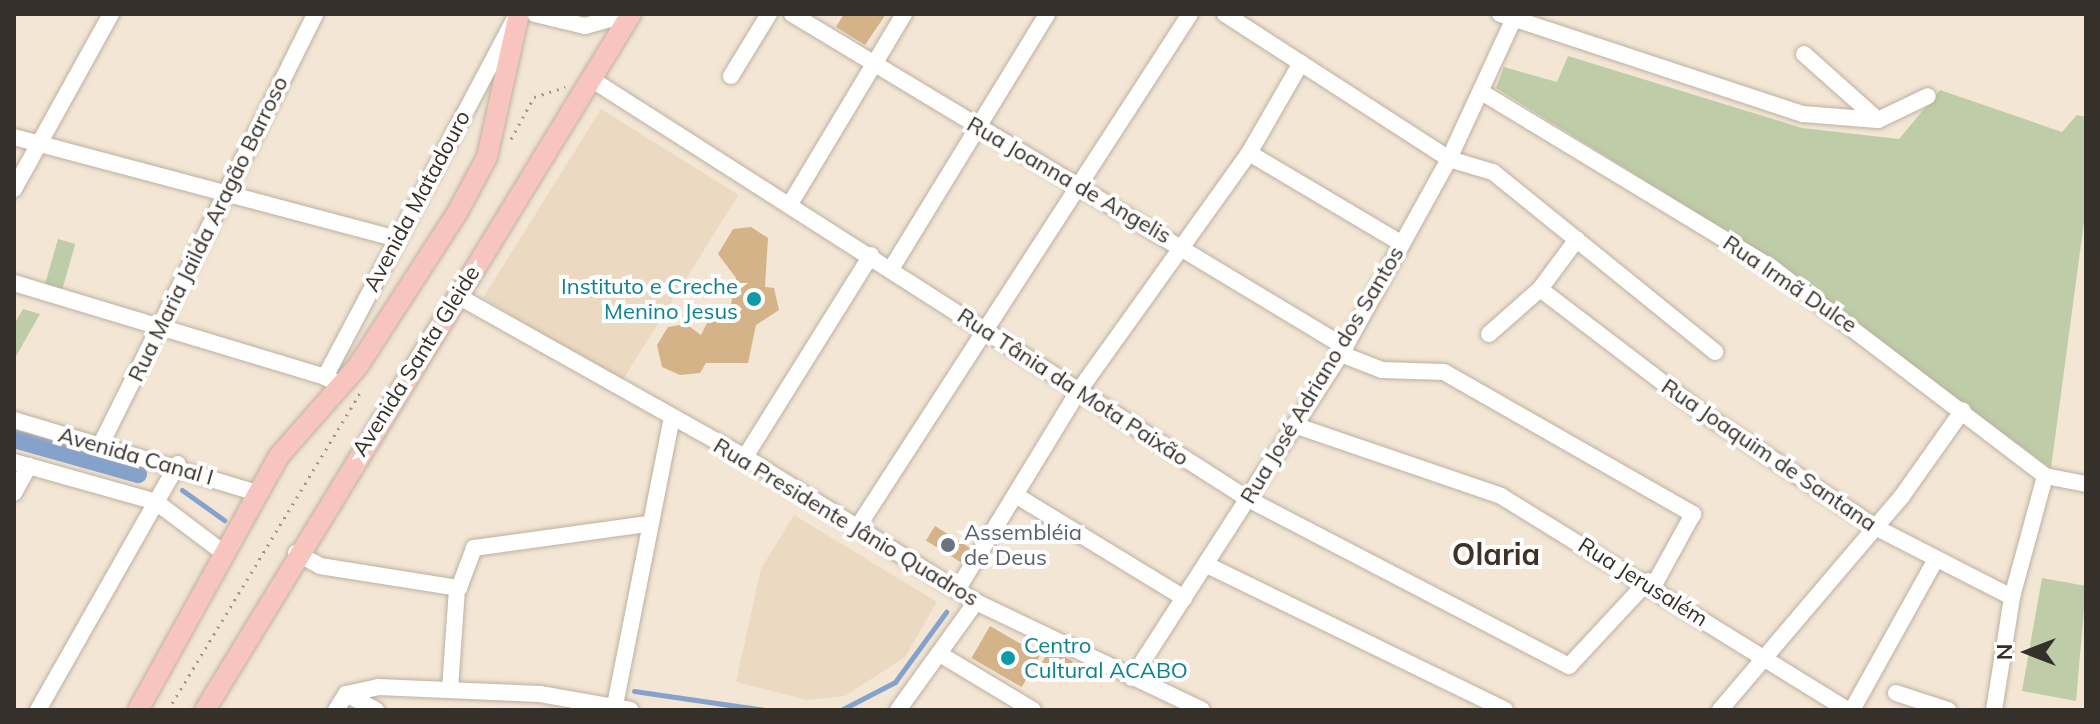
<!DOCTYPE html>
<html>
<head>
<meta charset="utf-8">
<style>
  body { margin:0 }
  #map { position:relative; width:2100px; height:724px; overflow:hidden; background:#f3e6d5; font-family:Mulish,sans-serif }
  div>[style] { position:absolute }
  .built>* { inset:0; background:#ebd9c2; transform-origin:0 0 }
  .green>* { inset:0; background:#becca7; transform-origin:0 0 }
  .stream>* { height:5px; margin:-2.5px; padding:0 2.5px; transform-origin:2.5px; border-radius:2.5px; background:#85a2cc }
  .canal>* { height:18px; margin:-9px; padding:0 9px; transform-origin:9px; border-radius:9px; background:#85a2cc }
  .building>* { inset:0; background:#d5b388; transform-origin:0 0 }
  .path>* { height:3px; margin-top:-1.5px; transform-origin:0; background:repeating-linear-gradient(90deg,#a1978a 0 2px,transparent 0 8px) }
  .roads { filter:drop-shadow(0 0 2px #bdb0a0) drop-shadow(0 0 2px #bdb0a0) }
  .minor>* { height:16px; margin:-8px; padding:0 8px; transform-origin:8px; border-radius:8px; background:#fff }
  .major>* { height:20px; margin:-10px; padding:0 10px; transform-origin:10px; border-radius:10px; background:#f8c5be }
  .dots>* { width:22px; height:22px; translate:-50% -50%; box-sizing:border-box; border:4px solid #fff; border-radius:50% }
  span { translate:-50% -50%; white-space:nowrap; text-align:center; line-height:1.15; -webkit-text-stroke:8px #fff; paint-order:stroke }
  .street-label { font-size:22px; color:#353029 }
  .culture-label { font-size:22px; color:#0d838f }
  .right { translate:-100% -50%; text-align:right }
  .left { translate:0 -50%; text-align:left }
  .worship-label { font-size:22px; color:#5b616d }
  .district-label { font-size:30px; color:#3e3326; font-weight:700 }
  .frame { position:absolute; inset:0; border:16px solid #353029; pointer-events:none }
  .north { position:absolute; left:1988px; top:612px; width:80px; height:80px; -webkit-text-stroke:6px #fff; paint-order:stroke; rotate:270deg; font-size:22px; font-weight:700; line-height:32px; text-align:center; color:#353029 }
  .north::after { content:''; display:block; margin:auto; width:28px; height:36px; background:#353029; clip-path:polygon(50% 0,100% 100%,50% 72%,0 100%) }
</style>
</head>
<body>
<div id="map">
  <div class="built">
    <i style="left:601px;top:109px;width:162px;height:222px;rotate:32deg"></i>
    <i style="clip-path:polygon(794px 515px,937px 602px,905px 657px,845px 696px,807px 700px,736px 682px,761px 569px)"></i>
  </div>
  <div class="green">
    <i style="clip-path:polygon(1568px 56px,1802px 128px,1899px 139px,1940px 90px,2062px 132px,2077px 115px,2086px 117px,2086px 207px,2051px 468px,1678px 201px,1496px 88px,1504px 67px,1557px 82px)"></i>
    <i style="left:58px;top:239px;width:18px;height:49px;rotate:16deg"></i>
    <i style="clip-path:polygon(23px 309px,40px 314px,15px 358px,14px 324px)"></i>
    <i style="clip-path:polygon(2042px 578px,2086px 586px,2076px 701px,2022px 691px)"></i>
  </div>
  <div class="stream">
    <i style="left:182px;top:490px;width:52px;rotate:35.5deg"></i>
    <i style="left:634px;top:691px;width:132px;rotate:8.3deg"></i>
    <i style="left:841px;top:710px;width:61px;rotate:-27.4deg"></i>
    <i style="left:895px;top:682px;width:87px;rotate:-53.9deg"></i>
  </div>
  <div class="canal">
    <i style="left:14px;top:439px;width:129px;rotate:15.8deg"></i>
  </div>
  <div class="building">
    <i style="clip-path:polygon(844px 14px,886px 14px,865px 45px,836px 27px)"></i>
    <i style="clip-path:polygon(751px 227px,768px 238px,765px 287px,774px 288px,779px 310px,756px 325px,748px 363px,706px 363px,700px 373px,680px 375px,662px 367px,657px 345px,668px 327px,686px 324px,701px 335px,709px 319px,730px 309px,736px 278px,718px 254px,733px 229px)"></i>
    <i style="left:935px;top:526px;width:41px;height:17px;rotate:32deg"></i>
    <i style="left:990px;top:626px;width:58px;height:37px;rotate:30deg"></i>
    <i style="left:1049px;top:649px;width:27px;height:21px;rotate:27deg"></i>
  </div>
  <div class="path">
    <i style="left:511px;top:139px;width:48px;rotate:-61.3deg"></i>
    <i style="left:534px;top:97px;width:33px;rotate:-18deg"></i>
    <i style="left:168px;top:710px;width:371px;rotate:-58.8deg"></i>
  </div>
  <div class="roads">
    <div class="minor">
      <i style="left:535px;top:14px;width:51px;rotate:13.5deg"></i>
      <i style="left:585px;top:26px;width:46px;rotate:-15.3deg"></i>
      <i style="left:792px;top:14px;width:646px;rotate:31.06deg"></i>
      <i style="left:1225px;top:14px;width:267px;rotate:32.9deg"></i>
      <i style="left:1449px;top:159px;width:46px;rotate:16.5deg"></i>
      <i style="left:1493px;top:172px;width:286px;rotate:39deg"></i>
      <i style="left:1500px;top:14px;width:319px;rotate:18.3deg"></i>
      <i style="left:1803px;top:114px;width:75px;rotate:4.6deg"></i>
      <i style="left:1878px;top:120px;width:55px;rotate:-25.6deg"></i>
      <i style="left:1804px;top:54px;width:99px;rotate:41.7deg"></i>
      <i style="left:731px;top:76px;width:73px;rotate:-58.5deg"></i>
      <i style="left:591px;top:79px;width:780px;rotate:32.59deg"></i>
      <i style="left:1248px;top:499px;width:362px;rotate:27.5deg"></i>
      <i style="left:1569px;top:666px;width:116px;rotate:-47.1deg"></i>
      <i style="left:1483px;top:93px;width:341px;rotate:31.2deg"></i>
      <i style="left:1775px;top:270px;width:340px;rotate:37.3deg"></i>
      <i style="left:2045px;top:476px;width:42px;rotate:11deg"></i>
      <i style="left:14px;top:137px;width:397px;rotate:14.9deg"></i>
      <i style="left:1249px;top:153px;width:178px;rotate:30.7deg"></i>
      <i style="left:14px;top:189px;width:200px;rotate:-61deg"></i>
      <i style="left:790px;top:204px;width:222px;rotate:-59deg"></i>
      <i style="left:891px;top:269px;width:299px;rotate:-58.5deg"></i>
      <i style="left:14px;top:283px;width:325px;rotate:16.8deg"></i>
      <i style="left:1540px;top:289px;width:201px;rotate:37.3deg"></i>
      <i style="left:1700px;top:411px;width:210px;rotate:33.5deg"></i>
      <i style="left:1875px;top:527px;width:154px;rotate:27.1deg"></i>
      <i style="left:456px;top:295px;width:331px;rotate:29.3deg"></i>
      <i style="left:745px;top:457px;width:273px;rotate:32.1deg"></i>
      <i style="left:976px;top:602px;width:250px;rotate:25.5deg"></i>
      <i style="left:1489px;top:334px;width:68px;rotate:-41.4deg"></i>
      <i style="left:1540px;top:289px;width:62px;rotate:-53.5deg"></i>
      <i style="left:1341px;top:354px;width:44px;rotate:21.3deg"></i>
      <i style="left:1382px;top:370px;width:62px;rotate:1.8deg"></i>
      <i style="left:1444px;top:372px;width:287px;rotate:29.7deg"></i>
      <i style="left:1693px;top:514px;width:81px;rotate:118.8deg"></i>
      <i style="left:337px;top:383px;width:13px;rotate:-153deg"></i>
      <i style="left:325px;top:377px;width:402px;rotate:-62.1deg"></i>
      <i style="left:14px;top:420px;width:255px;rotate:16.7deg"></i>
      <i style="left:1294px;top:425px;width:219px;rotate:18.9deg"></i>
      <i style="left:1501px;top:496px;width:407px;rotate:31.7deg"></i>
      <i style="left:101px;top:444px;width:480px;rotate:-63.5deg"></i>
      <i style="left:745px;top:457px;width:238px;rotate:-58deg"></i>
      <i style="left:14px;top:462px;width:148px;rotate:15.7deg"></i>
      <i style="left:156px;top:502px;width:85px;rotate:36.9deg"></i>
      <i style="left:14px;top:493px;width:31px;rotate:-61deg"></i>
      <i style="left:1017px;top:496px;width:196px;rotate:31.4deg"></i>
      <i style="left:859px;top:525px;width:609px;rotate:-57.07deg"></i>
      <i style="left:296px;top:553px;width:27px;rotate:28deg"></i>
      <i style="left:320px;top:566px;width:141px;rotate:9deg"></i>
      <i style="left:459px;top:588px;width:43px;rotate:-69.4deg"></i>
      <i style="left:474px;top:548px;width:175px;rotate:-7.9deg"></i>
      <i style="left:1207px;top:565px;width:331px;rotate:25.9deg"></i>
      <i style="left:957px;top:590px;width:232px;rotate:-58.6deg"></i>
      <i style="left:1078px;top:392px;width:294px;rotate:-54.4deg"></i>
      <i style="left:1249px;top:153px;width:104px;rotate:-60deg"></i>
      <i style="left:943px;top:656px;width:105px;rotate:31deg"></i>
      <i style="left:1132px;top:678px;width:386px;rotate:-57.2deg"></i>
      <i style="left:1341px;top:354px;width:223px;rotate:-61deg"></i>
      <i style="left:1449px;top:159px;width:160px;rotate:-65.2deg"></i>
      <i style="left:450px;top:689px;width:101px;rotate:-86deg"></i>
      <i style="left:1896px;top:693px;width:55px;rotate:18.1deg"></i>
      <i style="left:346px;top:694px;width:34px;rotate:28deg"></i>
      <i style="left:38px;top:710px;width:283px;rotate:-60.4deg"></i>
      <i style="left:336px;top:710px;width:19px;rotate:-58deg"></i>
      <i style="left:346px;top:694px;width:33px;rotate:-12deg"></i>
      <i style="left:378px;top:687px;width:162px;rotate:2.5deg"></i>
      <i style="left:540px;top:694px;width:92px;rotate:10deg"></i>
      <i style="left:614px;top:710px;width:295px;rotate:-78.8deg"></i>
      <i style="left:898px;top:710px;width:133px;rotate:-54.2deg"></i>
      <i style="left:1720px;top:710px;width:281px;rotate:-49.6deg"></i>
      <i style="left:1902px;top:496px;width:105px;rotate:-54.7deg"></i>
      <i style="left:1852px;top:710px;width:171px;rotate:-60.9deg"></i>
      <i style="left:1994px;top:710px;width:114px;rotate:-80.9deg"></i>
      <i style="left:2012px;top:597px;width:125px;rotate:-74.7deg"></i>
    </div>
    <div class="major">
      <i style="left:138px;top:710px;width:289px;rotate:-61deg"></i>
      <i style="left:278px;top:457px;width:121px;rotate:-48.7deg"></i>
      <i style="left:358px;top:366px;width:182px;rotate:-57.1deg"></i>
      <i style="left:457px;top:213px;width:64px;rotate:-61.8deg"></i>
      <i style="left:487px;top:157px;width:147px;rotate:-77.4deg"></i>
      <i style="left:205px;top:710px;width:816px;rotate:-58.53deg"></i>
    </div>
  </div>
  <div class="dots">
    <i style="left:754px;top:299px;background:#0f9aa8"></i>
    <i style="left:948px;top:545px;background:#6b7280"></i>
    <i style="left:1008px;top:658px;background:#0f9aa8"></i>
  </div>
  <div class="street-label">
    <span style="left:1069px;top:180px;rotate:30deg">Rua Joanna de Angelis</span>
    <span style="left:417px;top:201px;rotate:-62deg">Avenida Matadouro</span>
    <span style="left:208px;top:229px;rotate:-64deg">Rua Maria Jailda Aragão Barroso</span>
    <span style="left:1790px;top:284px;rotate:34deg">Rua Irmã Dulce</span>
    <span style="left:416px;top:361px;rotate:-58deg">Avenida Santa Gleide</span>
    <span style="left:1322px;top:375px;rotate:-59deg">Rua José Adriano dos Santos</span>
    <span style="left:1073px;top:387px;rotate:33deg">Rua Tânia da Mota Paixão</span>
    <span style="left:1769px;top:455px;rotate:34deg">Rua Joaquim de Santana</span>
    <span style="left:136px;top:456px;rotate:16deg">Avenida Canal I</span>
    <span style="left:846px;top:522px;rotate:31deg">Rua Presidente Jânio Quadros</span>
    <span style="left:1643px;top:582px;rotate:32deg">Rua Jerusalém</span>
  </div>
  <div class="culture-label">
    <span class="right" style="left:738px;top:299px">Instituto e Creche<br>Menino Jesus</span>
    <span class="left" style="left:1024px;top:658px">Centro<br>Cultural ACABO</span>
  </div>
  <div class="worship-label">
    <span class="left" style="left:964px;top:545px">Assembléia<br>de Deus</span>
  </div>
  <div class="district-label">
    <span style="left:1496px;top:554px">Olaria</span>
  </div>
  <div class="frame"></div>
  <div class="north">N</div>
</div>
</body>
</html>
